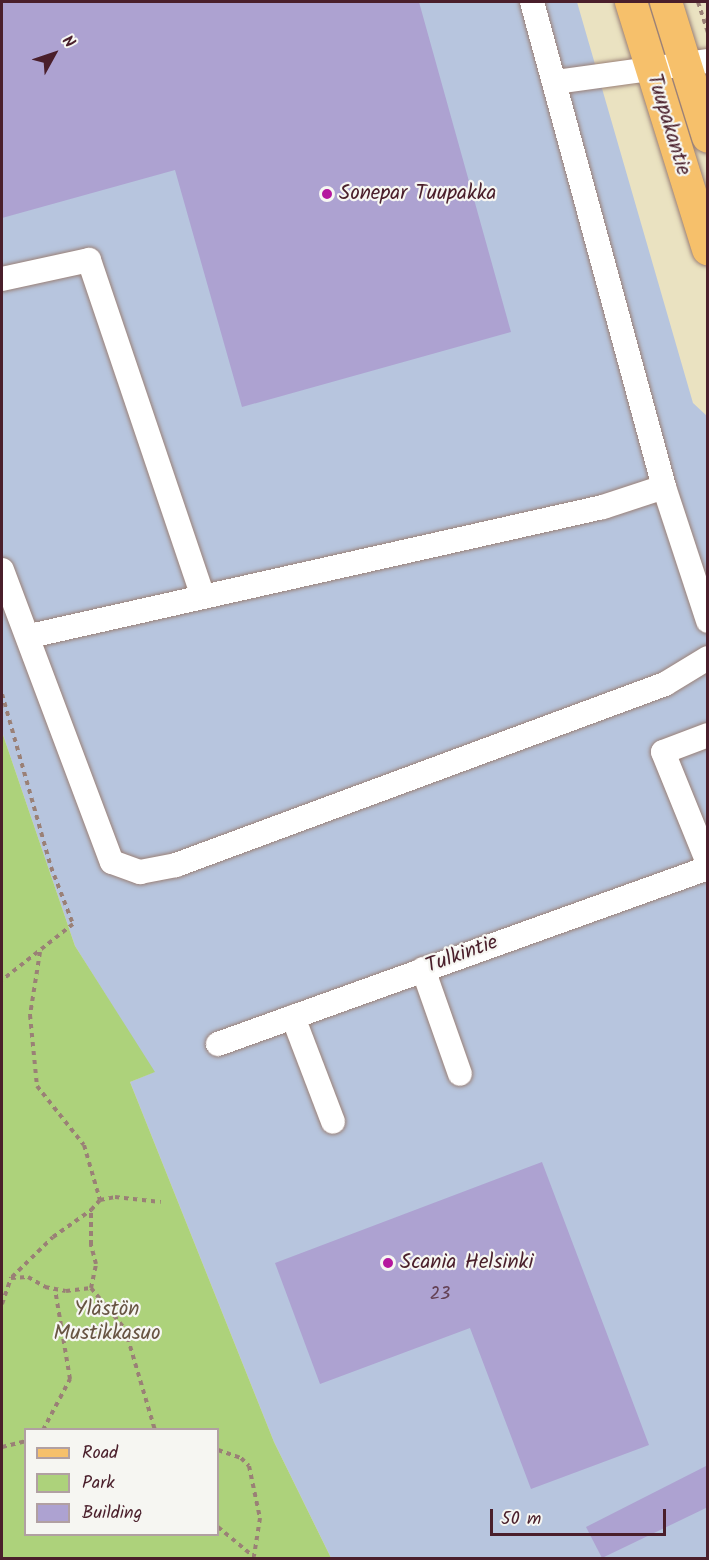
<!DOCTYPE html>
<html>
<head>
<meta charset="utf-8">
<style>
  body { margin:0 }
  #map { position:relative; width:709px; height:1560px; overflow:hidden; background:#eae2c1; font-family:Kalam,sans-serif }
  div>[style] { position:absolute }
  .industrial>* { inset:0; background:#b7c5de }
  .green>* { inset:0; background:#add27b }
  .building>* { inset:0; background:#ada2d1 }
  .path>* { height:4px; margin-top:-2px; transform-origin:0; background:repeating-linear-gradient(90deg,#9a8076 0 4.5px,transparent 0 9px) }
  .roads { filter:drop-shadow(0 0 2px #9a8076) drop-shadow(0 0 2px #9a8076) }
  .minor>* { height:24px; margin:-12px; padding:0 12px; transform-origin:12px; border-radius:12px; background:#fff }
  .major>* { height:32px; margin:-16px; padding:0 16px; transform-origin:16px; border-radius:16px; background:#f6c06b }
  .dots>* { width:16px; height:16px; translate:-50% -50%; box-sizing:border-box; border:3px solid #f6f6f2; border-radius:50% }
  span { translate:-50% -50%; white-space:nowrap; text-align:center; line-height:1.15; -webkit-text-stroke:4.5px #f6f6f2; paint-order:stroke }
  .number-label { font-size:18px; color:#634054 }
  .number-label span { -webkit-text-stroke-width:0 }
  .street-label { font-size:21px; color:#4a1f2b }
  .poi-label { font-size:21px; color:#4a1f2b }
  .left { translate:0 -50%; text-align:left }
  .park-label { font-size:21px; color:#685543 }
  .frame { position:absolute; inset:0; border:3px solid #4a1f2b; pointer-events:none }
  .legend { position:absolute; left:24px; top:1428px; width:195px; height:108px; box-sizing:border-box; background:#f6f6f2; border:2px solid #b1a0a2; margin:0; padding:8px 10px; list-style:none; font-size:18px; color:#4a1f2b }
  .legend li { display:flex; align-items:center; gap:12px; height:30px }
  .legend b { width:30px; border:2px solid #b1a0a2 }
  .north { position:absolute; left:24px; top:24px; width:60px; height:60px; -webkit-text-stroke:4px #f6f6f2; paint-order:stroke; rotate:50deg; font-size:16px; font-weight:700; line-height:24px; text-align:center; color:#4a1f2b }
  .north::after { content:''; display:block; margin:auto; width:21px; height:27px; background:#4a1f2b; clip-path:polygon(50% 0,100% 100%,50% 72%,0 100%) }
  .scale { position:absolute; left:490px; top:1509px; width:176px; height:27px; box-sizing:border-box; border:3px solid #4a1f2b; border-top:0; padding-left:8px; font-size:18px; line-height:21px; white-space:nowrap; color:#4a1f2b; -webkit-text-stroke:4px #f6f6f2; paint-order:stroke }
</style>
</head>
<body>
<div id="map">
  <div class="industrial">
    <i style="clip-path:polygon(2px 2px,577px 2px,693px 403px,707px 416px,707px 1558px,331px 1558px,274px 1442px,130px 1082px,154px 1072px,75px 946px,2px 732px)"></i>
  </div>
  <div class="green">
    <i style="clip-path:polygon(evenodd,2px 732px,75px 946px,155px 1072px,130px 1082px,274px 1442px,331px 1558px,2px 1558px,2px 732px,26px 1430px,218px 1430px,218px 1534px,26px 1534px,26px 1430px)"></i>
  </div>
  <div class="building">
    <i style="clip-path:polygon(2px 2px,419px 2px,511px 332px,242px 407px,175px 170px,2px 218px)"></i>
    <i style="clip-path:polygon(542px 1162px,649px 1445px,531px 1489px,470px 1328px,320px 1384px,275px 1263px)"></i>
    <i style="clip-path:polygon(708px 1465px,708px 1507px,602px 1558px,586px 1527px)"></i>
  </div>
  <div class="path">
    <i style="left:698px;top:2px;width:33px;rotate:72deg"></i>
    <i style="left:2px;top:694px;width:180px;rotate:74.2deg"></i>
    <i style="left:51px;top:867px;width:61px;rotate:68.9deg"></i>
    <i style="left:73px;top:924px;width:90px;rotate:141.7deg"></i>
    <i style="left:40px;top:952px;width:64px;rotate:99deg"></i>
    <i style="left:30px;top:1015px;width:71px;rotate:84.4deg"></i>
    <i style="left:37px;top:1086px;width:75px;rotate:51.5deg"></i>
    <i style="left:84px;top:1145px;width:57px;rotate:73.8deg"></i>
    <i style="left:12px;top:1277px;width:57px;rotate:-44.3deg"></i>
    <i style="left:53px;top:1237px;width:47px;rotate:-35.4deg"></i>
    <i style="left:91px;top:1288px;width:25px;rotate:-78deg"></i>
    <i style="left:96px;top:1264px;width:20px;rotate:-105deg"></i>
    <i style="left:91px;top:1245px;width:35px;rotate:-90deg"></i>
    <i style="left:91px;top:1210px;width:13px;rotate:-48deg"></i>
    <i style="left:100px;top:1200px;width:15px;rotate:-11deg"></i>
    <i style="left:115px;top:1197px;width:46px;rotate:6.2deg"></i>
    <i style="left:2px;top:1304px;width:28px;rotate:-71deg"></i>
    <i style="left:11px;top:1278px;width:17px;rotate:-3deg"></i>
    <i style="left:28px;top:1277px;width:20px;rotate:30deg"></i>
    <i style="left:45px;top:1287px;width:21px;rotate:11deg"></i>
    <i style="left:66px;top:1291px;width:25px;rotate:-7deg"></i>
    <i style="left:91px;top:1288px;width:53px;rotate:50.3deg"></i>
    <i style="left:125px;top:1329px;width:105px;rotate:73.5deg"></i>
    <i style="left:43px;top:1430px;width:58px;rotate:-62.1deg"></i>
    <i style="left:70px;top:1379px;width:91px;rotate:-99.5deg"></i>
    <i style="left:2px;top:1447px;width:25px;rotate:-14deg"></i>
    <i style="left:218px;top:1450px;width:24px;rotate:19deg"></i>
    <i style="left:241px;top:1458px;width:11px;rotate:45deg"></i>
    <i style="left:249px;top:1466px;width:53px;rotate:78.1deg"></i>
    <i style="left:260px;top:1518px;width:39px;rotate:99deg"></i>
    <i style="left:218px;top:1527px;width:47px;rotate:39.8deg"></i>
  </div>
  <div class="roads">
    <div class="minor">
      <i style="left:532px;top:2px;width:503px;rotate:74.77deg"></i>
      <i style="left:664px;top:487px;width:141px;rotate:71.8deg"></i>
      <i style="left:556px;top:82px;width:153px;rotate:-7.9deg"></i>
      <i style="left:2px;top:279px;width:89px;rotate:-12.3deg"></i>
      <i style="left:89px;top:260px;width:355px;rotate:71.3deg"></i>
      <i style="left:2px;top:570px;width:312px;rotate:69.4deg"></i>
      <i style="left:112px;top:862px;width:30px;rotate:20deg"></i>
      <i style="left:140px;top:872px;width:37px;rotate:-11deg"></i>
      <i style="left:176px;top:865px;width:521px;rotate:-20.31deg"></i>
      <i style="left:665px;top:684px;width:50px;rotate:-31.2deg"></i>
      <i style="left:30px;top:636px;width:587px;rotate:-12.69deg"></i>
      <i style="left:603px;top:507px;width:64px;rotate:-18.2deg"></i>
      <i style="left:708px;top:735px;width:48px;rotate:159.3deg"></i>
      <i style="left:663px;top:752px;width:120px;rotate:67.9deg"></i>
      <i style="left:423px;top:969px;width:111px;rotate:70.6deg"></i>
      <i style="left:293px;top:1017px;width:112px;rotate:69.1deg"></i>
      <i style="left:218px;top:1044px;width:521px;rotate:-19.76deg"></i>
    </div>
    <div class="major">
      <i style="left:631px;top:2px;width:259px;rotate:72.7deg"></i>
      <i style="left:666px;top:2px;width:141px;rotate:72.7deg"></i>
    </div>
  </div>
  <div class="dots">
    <i style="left:327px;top:194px;background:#b5179e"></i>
    <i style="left:388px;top:1263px;background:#b5179e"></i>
  </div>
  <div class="number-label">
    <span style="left:440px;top:1295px">23</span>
  </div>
  <div class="street-label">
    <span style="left:668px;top:125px;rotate:73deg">Tuupakantie</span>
    <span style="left:462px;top:955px;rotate:-20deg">Tulkintie</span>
  </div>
  <div class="poi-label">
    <span class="left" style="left:339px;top:194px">Sonepar Tuupakka</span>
    <span class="left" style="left:400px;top:1263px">Scania Helsinki</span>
  </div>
  <div class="park-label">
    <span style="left:107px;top:1322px">Ylästön<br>Mustikkasuo</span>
  </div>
  <div class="frame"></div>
  <ul class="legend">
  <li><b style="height:8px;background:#f6c06b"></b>Road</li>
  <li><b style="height:16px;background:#add27b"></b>Park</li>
  <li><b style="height:16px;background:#ada2d1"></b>Building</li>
  </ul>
  <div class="north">N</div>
  <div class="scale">50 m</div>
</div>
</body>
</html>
